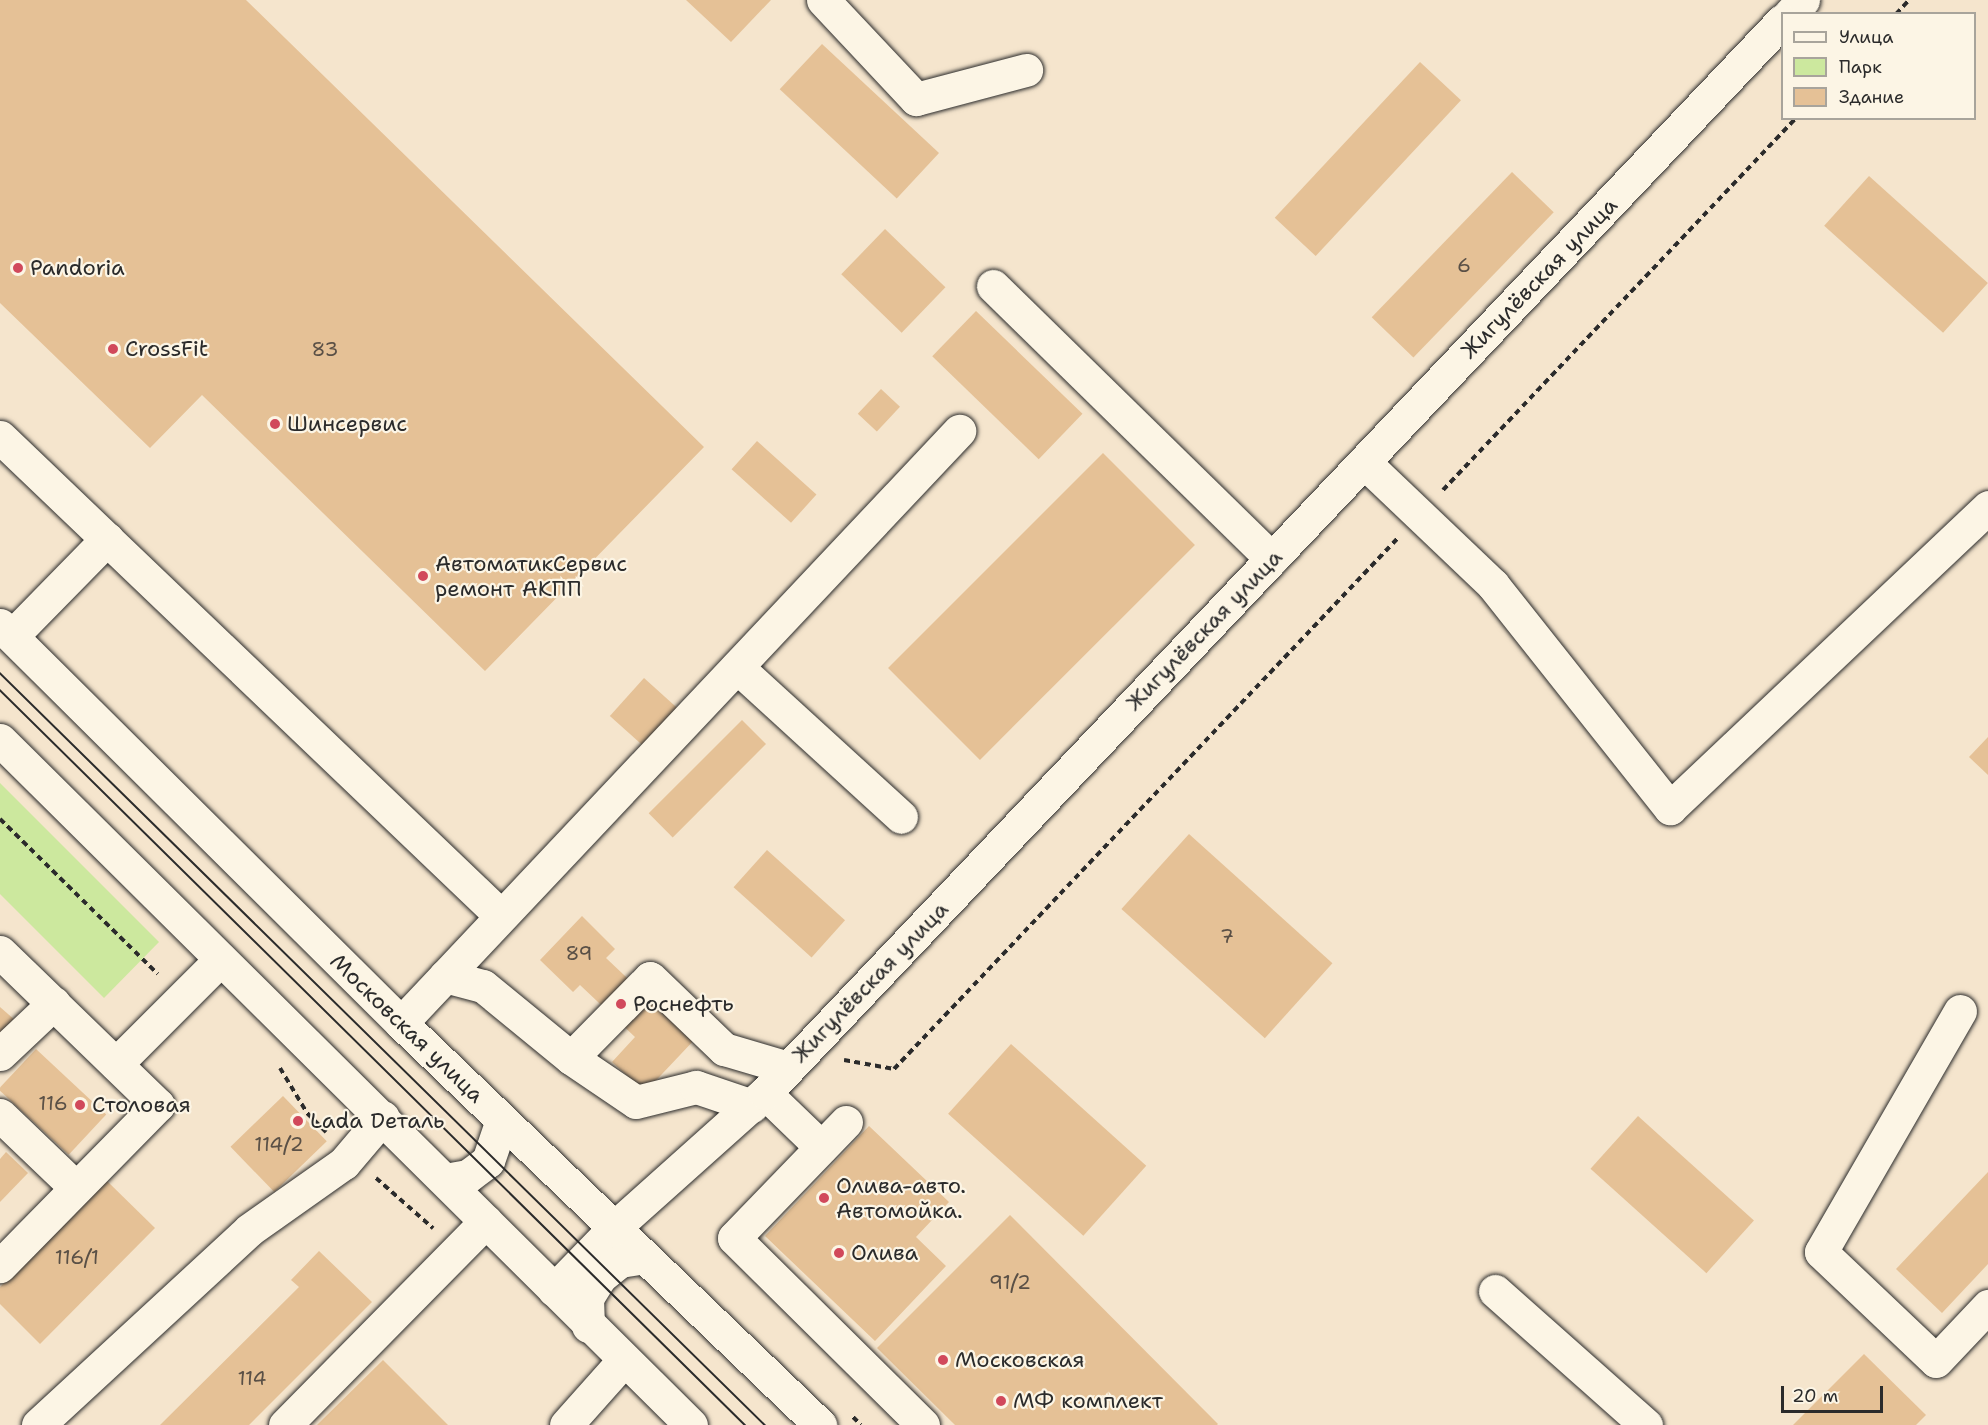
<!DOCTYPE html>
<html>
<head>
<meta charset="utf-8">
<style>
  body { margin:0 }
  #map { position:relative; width:1988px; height:1425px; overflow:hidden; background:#f5e5cd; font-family:"Shantell Sans",sans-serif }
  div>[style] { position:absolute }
  .green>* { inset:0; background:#cce89e }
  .building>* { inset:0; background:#e5c196; transform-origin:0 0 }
  .path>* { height:4px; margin-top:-2px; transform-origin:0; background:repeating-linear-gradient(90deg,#2b2b2b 0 6px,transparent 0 10.5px) }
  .roads { filter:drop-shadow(0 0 2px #2b2b2b) drop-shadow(0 0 2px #2b2b2b) }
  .minor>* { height:33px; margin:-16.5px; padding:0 16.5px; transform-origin:16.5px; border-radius:16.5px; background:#fcf5e5 }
  .tram>* { height:1.5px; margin:-0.75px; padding:0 0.75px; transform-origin:0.75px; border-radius:0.75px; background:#2b2b2b }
  .dots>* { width:16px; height:16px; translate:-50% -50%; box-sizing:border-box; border:3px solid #fcf5e5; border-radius:50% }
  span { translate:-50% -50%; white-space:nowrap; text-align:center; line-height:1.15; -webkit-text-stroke:4.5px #fcf5e5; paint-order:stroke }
  .number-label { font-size:20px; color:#5a5046 }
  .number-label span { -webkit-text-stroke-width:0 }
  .poi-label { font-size:22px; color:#2b2b2b }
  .left { translate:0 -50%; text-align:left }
  .street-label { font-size:22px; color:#2b2b2b }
  .legend { position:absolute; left:1781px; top:12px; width:195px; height:108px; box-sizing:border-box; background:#fcf5e5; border:2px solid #a8a49b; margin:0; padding:8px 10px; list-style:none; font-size:18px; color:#2b2b2b }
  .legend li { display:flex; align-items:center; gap:12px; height:30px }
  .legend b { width:30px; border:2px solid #a8a49b }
  .scale { position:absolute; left:1781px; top:1386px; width:102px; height:27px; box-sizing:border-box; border:3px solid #2b2b2b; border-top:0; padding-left:8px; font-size:18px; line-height:21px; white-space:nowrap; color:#2b2b2b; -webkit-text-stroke:4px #fcf5e5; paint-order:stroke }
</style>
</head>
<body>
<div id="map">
  <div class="green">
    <i style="clip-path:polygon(0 783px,159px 942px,104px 998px,0 894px)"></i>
  </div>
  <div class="building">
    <i style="clip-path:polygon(0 0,246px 0,704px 447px,485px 671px,202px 395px,150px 448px,0 303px)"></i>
    <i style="clip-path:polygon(686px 0,771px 0,731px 42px)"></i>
    <i style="left:822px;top:44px;width:160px;height:62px;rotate:43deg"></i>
    <i style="left:1420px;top:62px;width:56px;height:213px;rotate:43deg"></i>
    <i style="left:1512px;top:172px;width:58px;height:202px;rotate:44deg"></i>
    <i style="left:1869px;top:176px;width:160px;height:67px;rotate:42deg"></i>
    <i style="left:885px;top:229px;width:84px;height:63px;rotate:44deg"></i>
    <i style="left:976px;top:311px;width:148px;height:63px;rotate:44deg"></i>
    <i style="left:881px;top:389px;width:26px;height:34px;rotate:43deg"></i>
    <i style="left:757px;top:441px;width:80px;height:38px;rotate:42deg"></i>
    <i style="left:1103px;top:453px;width:130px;height:304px;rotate:45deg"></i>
    <i style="left:644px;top:678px;width:47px;height:51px;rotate:42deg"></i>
    <i style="left:742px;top:720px;width:34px;height:132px;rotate:45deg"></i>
    <i style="clip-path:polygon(1988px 737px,1988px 775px,1969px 757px)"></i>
    <i style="left:1189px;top:834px;width:193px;height:101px;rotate:42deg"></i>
    <i style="left:767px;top:850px;width:105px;height:50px;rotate:42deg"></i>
    <i style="clip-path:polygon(582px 916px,615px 949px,606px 958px,661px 1010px,715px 1018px,645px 1092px,612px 1062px,635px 1037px,580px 985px,573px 992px,540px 960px)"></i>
    <i style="clip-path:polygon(0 1007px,16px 1021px,0 1039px)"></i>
    <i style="left:1011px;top:1044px;width:182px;height:94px;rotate:42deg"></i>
    <i style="left:36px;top:1049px;width:96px;height:55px;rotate:43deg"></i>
    <i style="left:283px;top:1096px;width:63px;height:73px;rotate:46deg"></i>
    <i style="left:1638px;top:1116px;width:156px;height:71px;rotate:42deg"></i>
    <i style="clip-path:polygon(869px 1126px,949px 1202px,916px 1237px,946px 1266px,875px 1341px,765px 1236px)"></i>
    <i style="clip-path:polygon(6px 1152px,28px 1173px,0 1202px,0 1159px)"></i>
    <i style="clip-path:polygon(1988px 1172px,1988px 1264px,1942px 1313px,1896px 1269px)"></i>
    <i style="clip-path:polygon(106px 1180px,155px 1228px,40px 1344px,0 1304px,0 1287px)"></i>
    <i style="clip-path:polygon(1010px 1215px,1218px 1424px,1217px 1425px,955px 1425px,877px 1348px)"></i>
    <i style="clip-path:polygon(319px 1251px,372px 1302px,249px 1425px,160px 1425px,299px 1287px,291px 1280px)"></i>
    <i style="clip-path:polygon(1864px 1354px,1926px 1415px,1916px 1425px,1793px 1425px)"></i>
    <i style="clip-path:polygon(383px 1360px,448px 1425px,317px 1425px)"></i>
  </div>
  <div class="path">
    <i style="left:1896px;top:14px;width:19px;rotate:-47deg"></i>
    <i style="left:1443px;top:490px;width:513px;rotate:-46.5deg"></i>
    <i style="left:0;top:819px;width:221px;rotate:44.5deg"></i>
    <i style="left:844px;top:1060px;width:51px;rotate:10.2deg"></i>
    <i style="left:894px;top:1069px;width:731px;rotate:-46.5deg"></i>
    <i style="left:280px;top:1068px;width:52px;rotate:59deg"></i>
    <i style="left:307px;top:1113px;width:27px;rotate:45deg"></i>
    <i style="left:376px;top:1178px;width:76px;rotate:41.3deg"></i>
    <i style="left:853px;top:1417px;width:11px;rotate:45deg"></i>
  </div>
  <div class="roads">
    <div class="minor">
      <i style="left:823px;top:0;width:136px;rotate:46.8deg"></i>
      <i style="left:916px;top:99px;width:114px;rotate:-14.8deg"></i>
      <i style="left:1790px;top:14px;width:19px;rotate:-47deg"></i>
      <i style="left:993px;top:286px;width:390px;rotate:44.4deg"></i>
      <i style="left:0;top:437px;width:693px;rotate:43.71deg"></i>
      <i style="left:1364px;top:462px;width:178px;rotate:43.6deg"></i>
      <i style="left:1493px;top:585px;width:285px;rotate:51.6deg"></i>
      <i style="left:1670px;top:808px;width:438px;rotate:-43.4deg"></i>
      <i style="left:0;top:625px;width:565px;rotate:44.78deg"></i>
      <i style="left:401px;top:1023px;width:581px;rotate:43.81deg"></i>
      <i style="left:12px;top:636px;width:136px;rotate:-45.6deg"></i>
      <i style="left:737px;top:667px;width:222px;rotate:42.4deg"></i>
      <i style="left:0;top:740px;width:973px;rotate:44.75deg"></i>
      <i style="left:0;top:952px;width:220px;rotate:44.1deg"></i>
      <i style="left:158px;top:1105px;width:226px;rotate:134.5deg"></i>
      <i style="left:445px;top:976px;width:39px;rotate:15deg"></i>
      <i style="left:483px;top:986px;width:114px;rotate:39.3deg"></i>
      <i style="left:571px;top:1058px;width:78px;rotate:34.1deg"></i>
      <i style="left:636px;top:1102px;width:62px;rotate:-14deg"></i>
      <i style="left:696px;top:1087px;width:59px;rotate:18.7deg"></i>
      <i style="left:1960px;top:1011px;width:278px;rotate:120deg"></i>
      <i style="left:1821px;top:1252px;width:158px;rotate:43.5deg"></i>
      <i style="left:1936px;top:1361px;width:76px;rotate:-46.6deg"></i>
      <i style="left:401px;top:1023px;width:814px;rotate:-46.69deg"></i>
      <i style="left:0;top:1054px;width:74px;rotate:-43.4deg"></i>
      <i style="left:571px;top:1058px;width:112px;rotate:-45.4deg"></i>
      <i style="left:650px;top:978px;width:103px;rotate:43.8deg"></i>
      <i style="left:724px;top:1049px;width:67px;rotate:16.5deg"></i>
      <i style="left:116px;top:1064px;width:148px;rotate:-45deg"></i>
      <i style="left:765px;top:1093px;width:78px;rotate:44deg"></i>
      <i style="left:0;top:1115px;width:105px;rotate:43.8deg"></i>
      <i style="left:846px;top:1122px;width:161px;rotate:134deg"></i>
      <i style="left:734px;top:1238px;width:266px;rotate:44.7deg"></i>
      <i style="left:445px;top:1180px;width:23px;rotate:-10deg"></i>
      <i style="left:468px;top:1176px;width:25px;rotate:-37deg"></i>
      <i style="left:488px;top:1161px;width:43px;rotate:-71.1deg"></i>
      <i style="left:554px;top:1290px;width:88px;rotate:-45.9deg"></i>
      <i style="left:615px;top:1227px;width:201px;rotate:-41.8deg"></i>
      <i style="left:765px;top:1093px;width:1478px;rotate:-46.51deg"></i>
      <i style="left:1495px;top:1291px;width:202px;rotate:41.6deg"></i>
      <i style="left:588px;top:1326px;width:28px;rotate:-92deg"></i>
      <i style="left:587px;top:1298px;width:25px;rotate:-58deg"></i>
      <i style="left:600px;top:1277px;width:26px;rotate:-39deg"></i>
      <i style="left:620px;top:1261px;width:24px;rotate:-9deg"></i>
      <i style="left:38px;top:1425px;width:287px;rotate:-42.7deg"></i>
      <i style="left:249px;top:1230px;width:116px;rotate:-35.2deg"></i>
      <i style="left:344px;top:1163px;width:60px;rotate:-49.7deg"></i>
      <i style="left:285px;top:1425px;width:286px;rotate:-45.4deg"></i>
      <i style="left:566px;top:1425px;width:87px;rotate:-48.3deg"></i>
    </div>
  </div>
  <div class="tram">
    <i style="left:0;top:673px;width:1073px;rotate:44.51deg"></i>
    <i style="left:0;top:690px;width:1047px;rotate:44.61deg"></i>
  </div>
  <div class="dots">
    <i style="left:18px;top:268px;background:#d1495b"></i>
    <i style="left:113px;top:349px;background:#d1495b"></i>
    <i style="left:275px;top:424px;background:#d1495b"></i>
    <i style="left:423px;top:576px;background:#d1495b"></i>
    <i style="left:621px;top:1004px;background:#d1495b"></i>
    <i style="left:80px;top:1105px;background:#d1495b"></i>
    <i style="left:298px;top:1121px;background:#d1495b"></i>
    <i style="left:824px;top:1198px;background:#d1495b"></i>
    <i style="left:839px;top:1253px;background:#d1495b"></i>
    <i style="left:943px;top:1360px;background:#d1495b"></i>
    <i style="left:1001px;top:1401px;background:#d1495b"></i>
  </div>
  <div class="number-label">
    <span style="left:1464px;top:265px">6</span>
    <span style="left:325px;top:349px">83</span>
    <span style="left:1227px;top:936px">7</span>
    <span style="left:579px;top:953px">89</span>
    <span style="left:53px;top:1103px">116</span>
    <span style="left:279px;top:1144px">114/2</span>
    <span style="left:77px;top:1257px">116/1</span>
    <span style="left:1010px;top:1282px">91/2</span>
    <span style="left:252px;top:1378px">114</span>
  </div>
  <div class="poi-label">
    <span class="left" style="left:30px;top:268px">Pandoria</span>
    <span class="left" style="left:125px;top:349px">CrossFit</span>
    <span class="left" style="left:287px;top:424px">Шинсервис</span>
    <span class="left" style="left:435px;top:576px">АвтоматикСервис<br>ремонт АКПП</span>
    <span class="left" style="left:633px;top:1004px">Роснефть</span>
    <span class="left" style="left:92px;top:1105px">Столовая</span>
    <span class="left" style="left:310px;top:1121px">Lada Dеталь</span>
    <span class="left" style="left:836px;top:1198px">Олива-авто.<br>Автомойка.</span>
    <span class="left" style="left:851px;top:1253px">Олива</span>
    <span class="left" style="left:955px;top:1360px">Московская</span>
    <span class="left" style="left:1013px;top:1401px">МФ комплект</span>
  </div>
  <div class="street-label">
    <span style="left:1539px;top:278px;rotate:-46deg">Жигулёвская улица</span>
    <span style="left:1204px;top:630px;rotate:-46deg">Жигулёвская улица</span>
    <span style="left:870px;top:982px;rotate:-46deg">Жигулёвская улица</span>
    <span style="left:407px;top:1028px;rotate:44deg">Московская улица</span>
  </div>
  <ul class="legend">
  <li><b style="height:8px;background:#fcf5e5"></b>Улица</li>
  <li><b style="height:16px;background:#cce89e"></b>Парк</li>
  <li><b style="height:16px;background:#e5c196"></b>Здание</li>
  </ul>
  <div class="scale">20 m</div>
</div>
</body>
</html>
